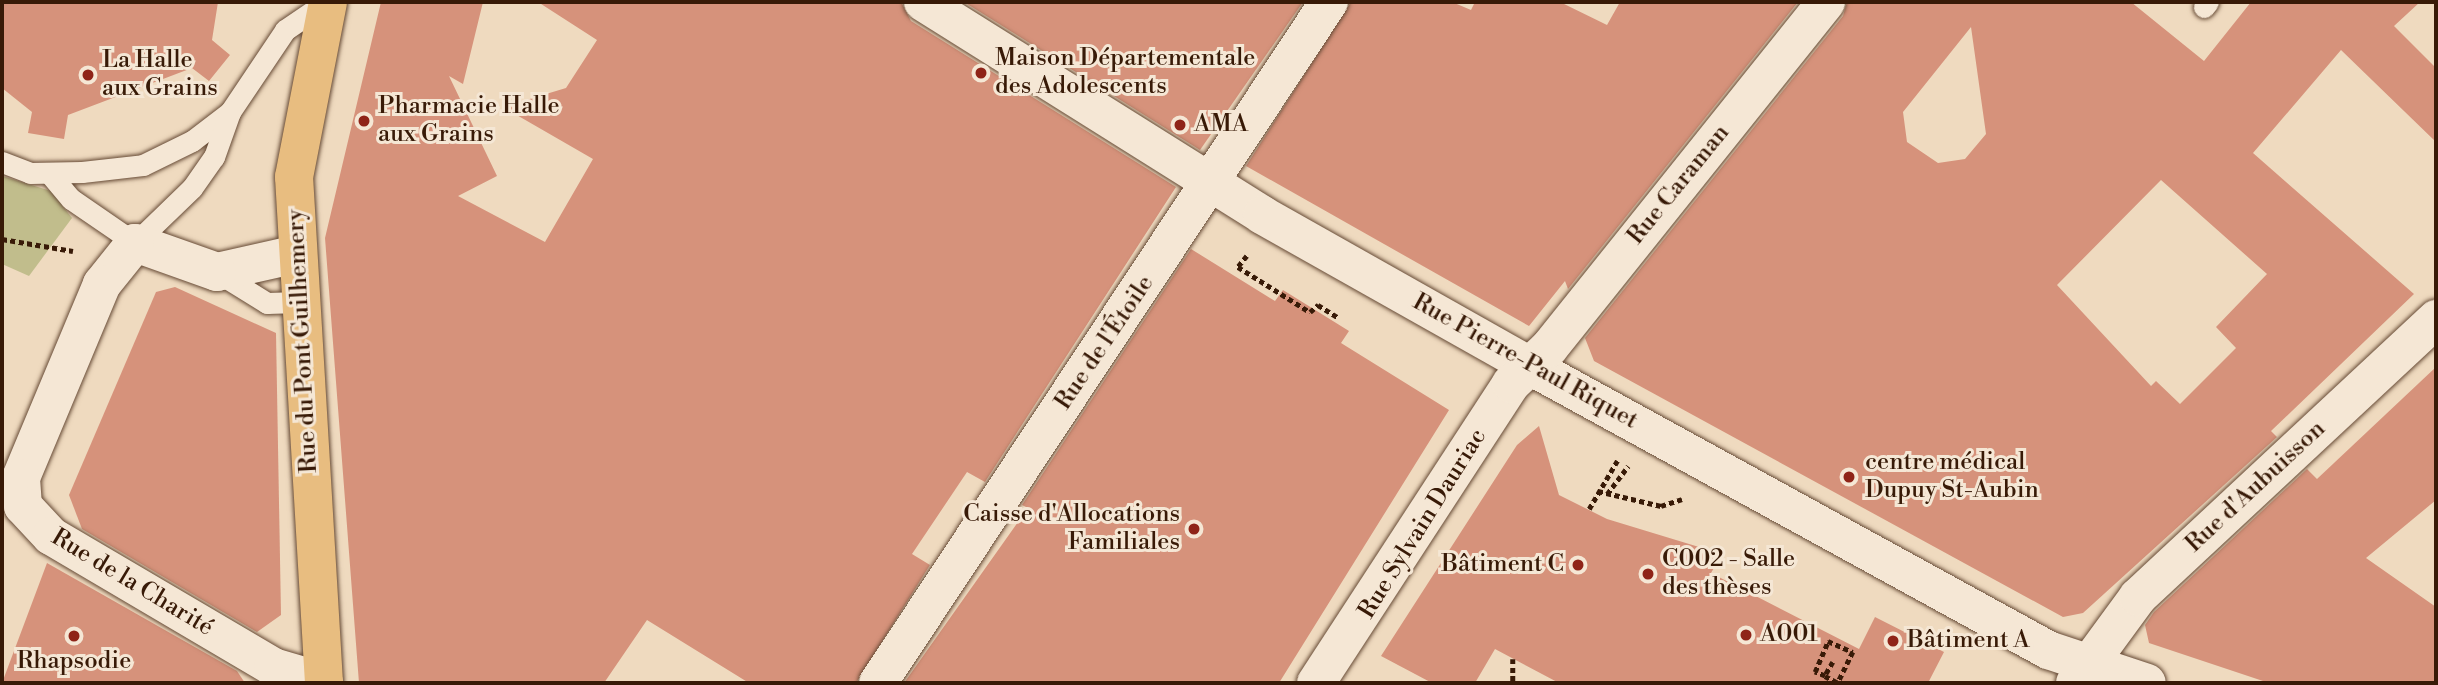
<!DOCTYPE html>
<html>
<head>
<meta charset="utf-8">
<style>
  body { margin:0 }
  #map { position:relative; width:2438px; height:685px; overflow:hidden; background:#efdabf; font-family:"Libre Bodoni",serif }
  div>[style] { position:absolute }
  .green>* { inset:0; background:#c1bd8c }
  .building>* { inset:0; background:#d6927b }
  .path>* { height:4.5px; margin-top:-2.25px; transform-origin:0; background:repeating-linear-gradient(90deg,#381a07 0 5px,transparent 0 8.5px) }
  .roads { filter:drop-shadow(0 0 2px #664a35) drop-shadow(0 0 2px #664a35) }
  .service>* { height:21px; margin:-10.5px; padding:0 10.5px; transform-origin:10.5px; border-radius:10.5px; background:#f5e7d5 }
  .minor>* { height:38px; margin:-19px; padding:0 19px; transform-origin:19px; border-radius:19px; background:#f5e7d5 }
  .primary>* { height:38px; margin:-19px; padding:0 19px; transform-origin:19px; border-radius:19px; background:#e8bd80 }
  .dots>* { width:19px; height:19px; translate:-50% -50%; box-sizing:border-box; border:4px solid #f5e7d5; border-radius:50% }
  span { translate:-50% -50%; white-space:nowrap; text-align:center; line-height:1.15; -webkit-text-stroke:6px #f5e7d5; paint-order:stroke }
  .poi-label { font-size:24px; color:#381a07 }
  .left { translate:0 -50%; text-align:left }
  .right { translate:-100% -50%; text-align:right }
  .street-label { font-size:24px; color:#381a07 }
  .frame { position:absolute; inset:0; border:4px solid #381a07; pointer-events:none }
</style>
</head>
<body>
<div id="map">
  <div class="green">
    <i style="clip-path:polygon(2px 176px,51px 191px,72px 218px,29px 276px,2px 264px)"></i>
  </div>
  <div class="building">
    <i style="clip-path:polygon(2px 2px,218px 2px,212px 40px,230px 55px,209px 81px,192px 68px,68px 115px,64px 139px,28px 133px,32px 112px,2px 88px)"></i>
    <i style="clip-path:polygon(381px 2px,483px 2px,463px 84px,449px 76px,497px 176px,458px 196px,545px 242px,593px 159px,503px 107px,566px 88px,597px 40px,538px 2px,901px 2px,911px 21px,1176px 187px,985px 482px,967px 472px,912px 554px,930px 565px,856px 683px,749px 683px,647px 620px,604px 683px,359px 683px,325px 238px)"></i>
    <i style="clip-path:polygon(964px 2px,1303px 2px,1200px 150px)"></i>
    <i style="clip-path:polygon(1351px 2px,1452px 2px,1471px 10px,1475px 2px,1560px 2px,1607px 25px,1620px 2px,1798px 2px,1568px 289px,1565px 281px,1529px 326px,1246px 166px)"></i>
    <i style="clip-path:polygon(evenodd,1847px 2px,2131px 2px,2204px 61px,2251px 2px,2420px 2px,2394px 26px,2436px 68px,2436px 142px,2341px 50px,2253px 153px,2414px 294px,2271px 431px,2277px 437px,2083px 613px,2063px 617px,1594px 361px,1585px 338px,1843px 16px,1847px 2px,1971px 27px,1986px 134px,1965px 159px,1938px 163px,1907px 142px,1903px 112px,1971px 27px,1847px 2px,2161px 180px,2267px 274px,2216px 327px,2236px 348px,2180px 404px,2156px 381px,2151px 386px,2057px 285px,2161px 180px)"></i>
    <i style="clip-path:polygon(1191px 249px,1275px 301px,1283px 290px,1349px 331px,1341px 343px,1449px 410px,1279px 683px,904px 683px,1028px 508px,1022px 505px)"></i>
    <i style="clip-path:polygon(175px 287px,276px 333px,281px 615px,257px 632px,82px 529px,69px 495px,156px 292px)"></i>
    <i style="clip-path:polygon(2436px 367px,2436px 500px,2366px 558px,2436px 607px,2436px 683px,2269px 683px,2149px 643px,2145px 625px,2154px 612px,2307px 469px,2317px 479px)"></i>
    <i style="clip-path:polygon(1539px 426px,1559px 495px,1607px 519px,1722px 554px,1711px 573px,1859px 649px,1875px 617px,1944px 652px,1928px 683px,1559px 683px,1495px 649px,1475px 683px,1432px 683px,1381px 656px,1517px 445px)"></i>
    <i style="clip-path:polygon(47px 563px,237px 671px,245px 683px,2px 683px)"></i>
  </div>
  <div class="path">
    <i style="left:2px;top:239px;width:72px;rotate:9.6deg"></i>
    <i style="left:1247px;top:256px;width:14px;rotate:129deg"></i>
    <i style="left:1238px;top:267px;width:85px;rotate:32deg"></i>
    <i style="left:1310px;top:312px;width:11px;rotate:-41deg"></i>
    <i style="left:1318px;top:305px;width:25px;rotate:32deg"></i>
    <i style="left:1598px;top:491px;width:65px;rotate:13.4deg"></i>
    <i style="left:1661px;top:506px;width:22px;rotate:-18deg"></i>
    <i style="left:1607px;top:494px;width:35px;rotate:-53deg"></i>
    <i style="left:1589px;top:509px;width:56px;rotate:-59.7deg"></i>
    <i style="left:1513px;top:659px;width:24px;rotate:90deg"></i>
    <i style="left:1833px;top:662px;width:16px;rotate:120deg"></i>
    <i style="left:1825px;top:676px;width:15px;rotate:28deg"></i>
    <i style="left:1825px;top:676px;width:11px;rotate:-158deg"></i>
    <i style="left:1815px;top:672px;width:34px;rotate:-67deg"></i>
    <i style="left:1828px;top:641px;width:27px;rotate:24deg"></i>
    <i style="left:1853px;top:652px;width:34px;rotate:116deg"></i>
    <i style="left:1556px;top:683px;width:1px;rotate:-90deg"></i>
  </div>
  <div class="roads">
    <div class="service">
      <i style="left:2204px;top:7px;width:6px;rotate:-51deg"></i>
      <i style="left:2px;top:162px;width:30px;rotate:21deg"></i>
      <i style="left:30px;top:173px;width:52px;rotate:-1.1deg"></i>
      <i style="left:82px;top:172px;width:61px;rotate:-6.5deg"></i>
      <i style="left:143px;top:165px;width:55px;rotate:-26.1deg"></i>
      <i style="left:192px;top:141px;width:48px;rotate:-37.3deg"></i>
      <i style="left:230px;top:112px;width:99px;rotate:-56.1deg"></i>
      <i style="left:285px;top:30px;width:50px;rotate:-34.3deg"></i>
      <i style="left:49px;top:173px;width:34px;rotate:50deg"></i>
      <i style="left:71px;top:199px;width:78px;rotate:34.5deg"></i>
      <i style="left:135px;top:243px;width:79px;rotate:-44deg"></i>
      <i style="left:192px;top:188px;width:38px;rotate:-55deg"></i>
      <i style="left:214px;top:157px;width:48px;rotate:-70.4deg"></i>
      <i style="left:217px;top:272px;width:59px;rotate:31.8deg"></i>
      <i style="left:267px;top:303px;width:32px;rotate:-2deg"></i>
    </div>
    <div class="minor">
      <i style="left:923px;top:2px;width:400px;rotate:32.1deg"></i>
      <i style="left:1262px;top:215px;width:308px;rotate:29.4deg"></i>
      <i style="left:1530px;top:366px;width:591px;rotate:28.73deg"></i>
      <i style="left:2048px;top:650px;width:104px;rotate:18.4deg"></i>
      <i style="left:297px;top:254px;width:82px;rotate:167.3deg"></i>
      <i style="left:217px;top:272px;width:87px;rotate:-160.5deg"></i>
      <i style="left:135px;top:243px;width:53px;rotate:128.8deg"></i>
      <i style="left:102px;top:284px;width:210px;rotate:112.7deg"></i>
      <i style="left:21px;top:478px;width:28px;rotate:86deg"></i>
      <i style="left:23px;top:506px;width:41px;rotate:47deg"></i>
      <i style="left:51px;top:536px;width:258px;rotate:30.5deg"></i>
      <i style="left:273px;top:667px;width:53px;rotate:16.4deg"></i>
      <i style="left:878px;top:683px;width:817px;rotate:-56.49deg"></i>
      <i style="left:1316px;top:683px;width:357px;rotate:-56.9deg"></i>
      <i style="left:1511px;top:384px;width:52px;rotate:-43.5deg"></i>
      <i style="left:1549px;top:348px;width:443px;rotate:-51.3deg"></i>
      <i style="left:2075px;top:683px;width:107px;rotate:-53.8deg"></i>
      <i style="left:2138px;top:597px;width:408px;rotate:-43deg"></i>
    </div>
    <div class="primary">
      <i style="left:324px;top:683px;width:507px;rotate:-93.39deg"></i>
      <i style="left:294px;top:177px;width:178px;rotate:-79deg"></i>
    </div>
  </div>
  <div class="dots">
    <i style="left:981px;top:73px;background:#8f2418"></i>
    <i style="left:88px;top:75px;background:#8f2418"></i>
    <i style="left:364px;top:121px;background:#8f2418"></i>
    <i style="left:1180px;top:125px;background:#8f2418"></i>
    <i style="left:1849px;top:477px;background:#8f2418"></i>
    <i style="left:1194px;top:529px;background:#8f2418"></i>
    <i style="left:1578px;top:565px;background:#8f2418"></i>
    <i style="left:1648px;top:574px;background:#8f2418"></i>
    <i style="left:1746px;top:635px;background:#8f2418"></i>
    <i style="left:74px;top:636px;background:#8f2418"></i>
    <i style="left:1893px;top:641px;background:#8f2418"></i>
  </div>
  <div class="poi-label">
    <span class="left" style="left:995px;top:73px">Maison Départementale<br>des Adolescents</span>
    <span class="left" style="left:102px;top:75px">La Halle<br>aux Grains</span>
    <span class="left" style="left:378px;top:121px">Pharmacie Halle<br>aux Grains</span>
    <span class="left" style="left:1194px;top:125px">AMA</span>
    <span class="left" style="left:1865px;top:477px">centre médical<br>Dupuy St-Aubin</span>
    <span class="right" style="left:1180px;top:529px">Caisse d'Allocations<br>Familiales</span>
    <span class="left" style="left:1662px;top:574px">C002 - Salle<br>des thèses</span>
    <span class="right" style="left:1564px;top:565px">Bâtiment C</span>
    <span class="left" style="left:1760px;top:635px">A001</span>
    <span class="left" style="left:1907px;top:641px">Bâtiment A</span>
    <span style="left:74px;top:662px">Rhapsodie</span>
  </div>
  <div class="street-label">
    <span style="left:1679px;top:185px;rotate:-51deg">Rue Caraman</span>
    <span style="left:303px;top:341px;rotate:-93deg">Rue du Pont Guilhemery</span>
    <span style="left:1105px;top:343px;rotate:-56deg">Rue de l'Étoile</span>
    <span style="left:1525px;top:362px;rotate:29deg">Rue Pierre-Paul Riquet</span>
    <span style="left:2256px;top:487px;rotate:-43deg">Rue d'Aubuisson</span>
    <span style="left:1423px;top:524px;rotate:-58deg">Rue Sylvain Dauriac</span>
    <span style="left:132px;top:583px;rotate:31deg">Rue de la Charité</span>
  </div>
  <div class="frame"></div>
</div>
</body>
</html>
